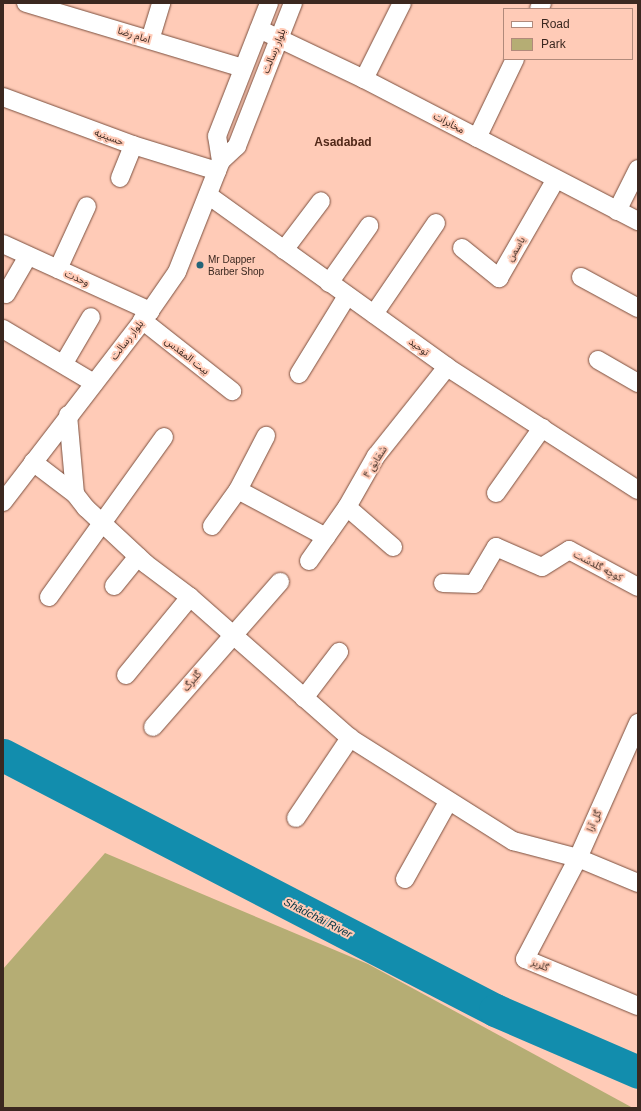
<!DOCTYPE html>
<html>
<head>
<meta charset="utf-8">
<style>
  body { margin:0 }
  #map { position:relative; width:641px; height:1111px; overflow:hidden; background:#ffcbb7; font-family:Arial,"Noto Sans Arabic",sans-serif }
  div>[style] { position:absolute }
  .green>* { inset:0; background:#b5ad74 }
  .river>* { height:33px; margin:-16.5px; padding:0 16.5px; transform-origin:16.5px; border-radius:16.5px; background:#128dad }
  .roads { filter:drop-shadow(0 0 1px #7b4f3e) drop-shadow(0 0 1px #7b4f3e) }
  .minor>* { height:18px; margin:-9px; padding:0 9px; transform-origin:9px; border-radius:9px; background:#fff }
  .dots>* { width:11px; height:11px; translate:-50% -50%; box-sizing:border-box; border:2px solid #ffcbb7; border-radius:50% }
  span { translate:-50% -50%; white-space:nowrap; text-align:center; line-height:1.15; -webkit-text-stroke:4px #ffcbb7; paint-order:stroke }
  .street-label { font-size:10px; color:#3b2820 }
  .poi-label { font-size:10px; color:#3b2820 }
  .left { translate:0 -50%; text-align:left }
  .water-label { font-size:11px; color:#023442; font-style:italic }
  .quarter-label { font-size:12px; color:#512818; font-weight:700 }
  .frame { position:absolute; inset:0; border:4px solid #3b2820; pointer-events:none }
  .legend { position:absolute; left:503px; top:8px; width:130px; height:52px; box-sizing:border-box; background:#ffcbb7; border:1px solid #b18a7b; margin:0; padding:5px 7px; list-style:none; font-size:12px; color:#3b2820 }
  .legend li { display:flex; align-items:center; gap:8px; height:20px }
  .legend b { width:20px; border:1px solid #b18a7b }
</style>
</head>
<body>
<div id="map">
  <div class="green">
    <i style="clip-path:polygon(105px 853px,368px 964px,633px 1108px,3px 1108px,3px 969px)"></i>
  </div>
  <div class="river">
    <i style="left:3px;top:755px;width:554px;rotate:27.4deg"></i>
    <i style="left:495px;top:1010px;width:156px;rotate:23.4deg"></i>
  </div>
  <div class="roads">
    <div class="minor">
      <i style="left:26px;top:3px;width:226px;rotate:16.7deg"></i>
      <i style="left:539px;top:9px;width:7px;rotate:-63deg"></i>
      <i style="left:259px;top:29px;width:116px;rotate:25.5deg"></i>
      <i style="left:364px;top:79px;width:309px;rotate:27.4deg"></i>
      <i style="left:150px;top:40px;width:39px;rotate:-73deg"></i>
      <i style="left:364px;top:79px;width:85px;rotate:-63.4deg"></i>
      <i style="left:3px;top:97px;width:139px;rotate:20.3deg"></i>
      <i style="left:133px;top:145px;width:88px;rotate:17.2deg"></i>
      <i style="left:477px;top:138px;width:88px;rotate:-64.3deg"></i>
      <i style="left:221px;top:161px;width:25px;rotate:-99deg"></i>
      <i style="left:217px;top:136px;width:143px;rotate:-68.6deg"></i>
      <i style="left:120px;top:178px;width:35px;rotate:-68deg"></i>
      <i style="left:208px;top:195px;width:294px;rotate:35.7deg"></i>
      <i style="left:447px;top:367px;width:227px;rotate:32.8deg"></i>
      <i style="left:617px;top:211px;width:47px;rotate:-63.4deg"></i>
      <i style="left:3px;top:244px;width:162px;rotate:24.5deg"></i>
      <i style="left:462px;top:248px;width:48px;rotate:39deg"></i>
      <i style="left:499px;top:278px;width:114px;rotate:-60.1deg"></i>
      <i style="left:284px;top:250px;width:61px;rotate:-52.9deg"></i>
      <i style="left:58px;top:269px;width:69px;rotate:-65.3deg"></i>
      <i style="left:581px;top:277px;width:65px;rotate:28.5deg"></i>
      <i style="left:329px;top:283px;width:70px;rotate:-54.9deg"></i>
      <i style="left:6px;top:294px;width:44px;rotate:-59.9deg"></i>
      <i style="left:374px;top:314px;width:110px;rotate:-55.7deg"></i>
      <i style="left:142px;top:320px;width:115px;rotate:38.3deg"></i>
      <i style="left:3px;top:329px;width:106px;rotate:30.7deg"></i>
      <i style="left:598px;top:360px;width:46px;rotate:29.9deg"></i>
      <i style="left:64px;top:363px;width:53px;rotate:-59.6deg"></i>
      <i style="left:299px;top:374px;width:92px;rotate:-58.4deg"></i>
      <i style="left:68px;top:415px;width:79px;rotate:84.9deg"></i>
      <i style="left:33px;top:462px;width:53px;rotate:37.3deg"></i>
      <i style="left:75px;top:494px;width:18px;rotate:52deg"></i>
      <i style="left:86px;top:508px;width:82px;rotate:43deg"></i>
      <i style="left:146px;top:564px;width:55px;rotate:36.9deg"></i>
      <i style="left:190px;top:597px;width:213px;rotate:41.4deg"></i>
      <i style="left:350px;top:738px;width:193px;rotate:32.3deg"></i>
      <i style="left:513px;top:841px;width:67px;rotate:14.7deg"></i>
      <i style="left:578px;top:858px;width:148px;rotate:-66deg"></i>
      <i style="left:238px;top:490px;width:100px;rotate:28.1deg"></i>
      <i style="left:496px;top:493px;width:80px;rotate:-54.7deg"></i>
      <i style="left:3px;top:502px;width:241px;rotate:-52.4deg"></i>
      <i style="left:150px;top:311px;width:47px;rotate:-55.3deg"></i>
      <i style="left:177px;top:272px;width:119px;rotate:-68.4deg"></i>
      <i style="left:221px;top:161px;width:22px;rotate:-43deg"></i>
      <i style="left:237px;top:146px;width:154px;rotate:-68.6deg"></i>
      <i style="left:347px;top:507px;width:61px;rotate:41deg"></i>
      <i style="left:212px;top:526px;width:44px;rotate:-54.2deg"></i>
      <i style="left:238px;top:490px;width:61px;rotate:-62.6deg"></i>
      <i style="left:309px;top:561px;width:66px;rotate:-54.9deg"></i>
      <i style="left:347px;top:507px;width:59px;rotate:-60.4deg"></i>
      <i style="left:376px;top:456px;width:114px;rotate:-51.4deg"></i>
      <i style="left:443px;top:583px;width:31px;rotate:2deg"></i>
      <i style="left:474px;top:584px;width:43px;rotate:-59.3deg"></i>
      <i style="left:496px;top:547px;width:50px;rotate:23.5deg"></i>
      <i style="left:542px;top:567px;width:32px;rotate:-32deg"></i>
      <i style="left:569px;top:550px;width:78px;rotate:28.2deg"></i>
      <i style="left:114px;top:586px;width:38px;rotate:-51deg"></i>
      <i style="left:49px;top:597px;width:197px;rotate:-54.3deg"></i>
      <i style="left:126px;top:675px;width:101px;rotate:-50.6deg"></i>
      <i style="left:304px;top:698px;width:58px;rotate:-52.7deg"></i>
      <i style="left:153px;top:727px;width:193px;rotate:-48.8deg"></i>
      <i style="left:296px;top:818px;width:97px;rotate:-56deg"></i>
      <i style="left:405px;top:879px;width:88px;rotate:-60.8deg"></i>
      <i style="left:638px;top:883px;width:65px;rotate:-157.4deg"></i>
      <i style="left:578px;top:858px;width:114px;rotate:117.7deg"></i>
      <i style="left:525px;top:959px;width:122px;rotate:22.6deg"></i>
    </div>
  </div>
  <div class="dots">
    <i style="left:200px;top:265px;background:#236478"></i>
  </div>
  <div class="street-label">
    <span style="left:134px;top:35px;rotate:17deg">امام رضا</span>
    <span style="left:274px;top:51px;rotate:-68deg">بلوار رسالت</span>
    <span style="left:449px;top:123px;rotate:28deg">مخابرات</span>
    <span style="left:109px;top:137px;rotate:20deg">حسینیه</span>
    <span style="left:516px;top:249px;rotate:-60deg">یاسمن</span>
    <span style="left:77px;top:278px;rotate:24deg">وحدت</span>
    <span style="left:127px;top:340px;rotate:-52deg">بلوار رسالت</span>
    <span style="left:419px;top:347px;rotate:36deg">توحید</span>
    <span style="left:187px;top:356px;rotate:38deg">بیت المقدس</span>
    <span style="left:375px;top:462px;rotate:-57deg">شقایق ۴</span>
    <span style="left:598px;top:566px;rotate:28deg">کوچه گلدشت</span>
    <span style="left:192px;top:681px;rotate:-50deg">گلبرگ</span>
    <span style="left:594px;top:821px;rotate:-66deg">گل آرا</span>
    <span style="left:540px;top:965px;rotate:23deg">گلریز</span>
  </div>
  <div class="poi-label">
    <span class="left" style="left:208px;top:265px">Mr Dapper<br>Barber Shop</span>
  </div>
  <div class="water-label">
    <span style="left:318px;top:918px;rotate:27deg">Shādchāi River</span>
  </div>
  <div class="quarter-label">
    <span style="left:343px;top:143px">Asadabad</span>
  </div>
  <div class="frame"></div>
  <ul class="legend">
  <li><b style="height:5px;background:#fff"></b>Road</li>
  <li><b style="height:11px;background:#b5ad74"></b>Park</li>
  </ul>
</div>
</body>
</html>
